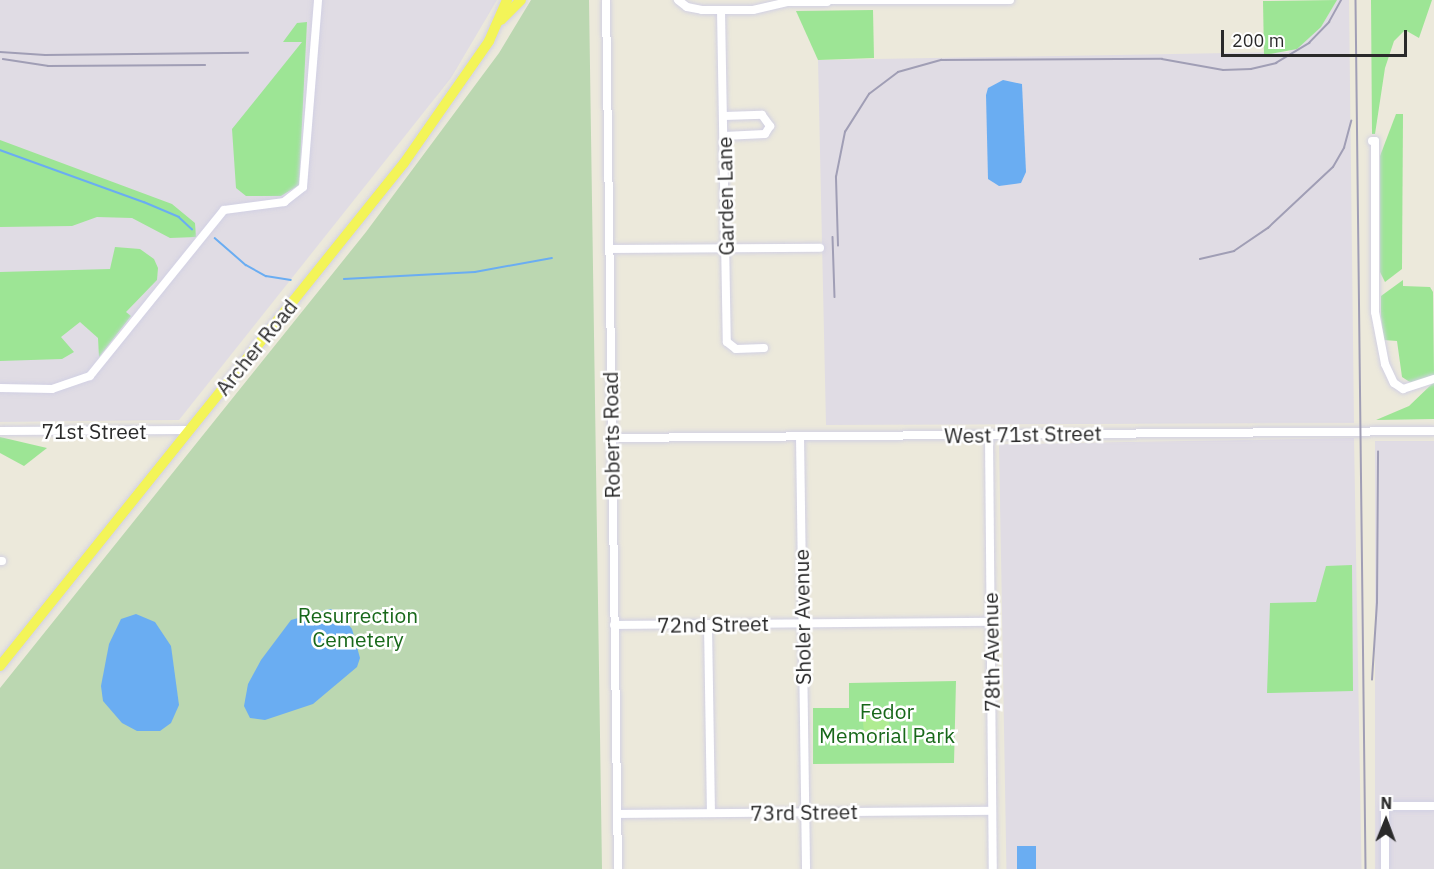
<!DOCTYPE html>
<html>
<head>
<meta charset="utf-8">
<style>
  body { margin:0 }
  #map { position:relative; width:1434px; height:869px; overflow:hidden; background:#ece9db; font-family:"IBM Plex Sans",sans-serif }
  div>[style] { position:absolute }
  .industrial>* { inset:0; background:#e0dce4; transform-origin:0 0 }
  .green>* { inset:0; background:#9de595 }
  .cemetery>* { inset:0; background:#bbd7b1 }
  .pitch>* { inset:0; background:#afec91 }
  .water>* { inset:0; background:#6aadf2; transform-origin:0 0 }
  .stream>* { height:1.5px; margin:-0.75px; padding:0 0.75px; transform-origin:0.75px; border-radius:0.75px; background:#6aadf2 }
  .roads { filter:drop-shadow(0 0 2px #d1d0e3) drop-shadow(0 0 2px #d1d0e3) }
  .minor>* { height:8px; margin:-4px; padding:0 4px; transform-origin:4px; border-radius:4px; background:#fff }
  .major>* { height:10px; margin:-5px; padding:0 5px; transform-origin:5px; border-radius:5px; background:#f3f458 }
  .rail>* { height:1.5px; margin:-0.75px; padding:0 0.75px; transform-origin:0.75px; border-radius:0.75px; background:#a09eb5 }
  span { translate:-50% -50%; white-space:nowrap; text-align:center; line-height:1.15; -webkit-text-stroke:5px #fff; paint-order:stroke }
  .street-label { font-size:21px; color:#2a2a2a }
  .park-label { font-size:21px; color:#18681a }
  .north { position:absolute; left:1356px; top:791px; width:60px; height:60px; -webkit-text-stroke:4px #fff; paint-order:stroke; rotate:1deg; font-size:16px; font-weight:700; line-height:24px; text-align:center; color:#2a2a2a }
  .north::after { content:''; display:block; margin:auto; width:21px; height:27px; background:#2a2a2a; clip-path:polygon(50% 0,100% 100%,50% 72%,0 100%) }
  .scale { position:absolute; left:1221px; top:30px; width:186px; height:27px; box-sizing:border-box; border:3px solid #2a2a2a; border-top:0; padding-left:8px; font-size:18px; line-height:21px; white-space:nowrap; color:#2a2a2a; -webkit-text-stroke:4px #fff; paint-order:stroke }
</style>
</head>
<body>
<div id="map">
  <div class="industrial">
    <i style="clip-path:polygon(0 0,497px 0,451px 78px,179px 420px,0 422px)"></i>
    <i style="clip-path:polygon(1337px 0,1349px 0,1354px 423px,826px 425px,818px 60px,1288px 52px,1321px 27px)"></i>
    <i style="left:1354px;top:438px;width:431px;height:355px;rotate:89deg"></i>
    <i style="left:1375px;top:441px;width:59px;height:428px"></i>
  </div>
  <div class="green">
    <i style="clip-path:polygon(1337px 0,1321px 27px,1297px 49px,1264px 55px,1263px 1px)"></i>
    <i style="clip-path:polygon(1371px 0,1432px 0,1419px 38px,1405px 30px,1394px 41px,1385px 68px,1375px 134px,1372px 134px)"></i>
    <i style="clip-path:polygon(873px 10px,874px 58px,818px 60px,796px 11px)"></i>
    <i style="clip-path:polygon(307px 22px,299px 185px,281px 196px,246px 196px,236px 188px,232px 129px,302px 42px,283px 42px,297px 23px)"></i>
    <i style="clip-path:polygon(1396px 114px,1403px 114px,1402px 269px,1385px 282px,1380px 272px,1380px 156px)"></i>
    <i style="clip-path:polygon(0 140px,172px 204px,195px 223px,196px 237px,170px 238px,132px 218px,97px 217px,72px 226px,0 227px)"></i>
    <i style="clip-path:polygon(115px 247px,140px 249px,154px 259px,158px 268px,157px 280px,126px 312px,131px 316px,99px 357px,98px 338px,80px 322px,61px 337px,74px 352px,62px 359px,0 361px,0 272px,110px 269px)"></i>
    <i style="clip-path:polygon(1403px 280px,1403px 286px,1430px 287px,1433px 292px,1434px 375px,1413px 384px,1402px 377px,1397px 341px,1384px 340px,1381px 316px,1381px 296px)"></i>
    <i style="clip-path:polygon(1434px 382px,1434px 419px,1376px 420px,1409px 406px)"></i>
    <i style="clip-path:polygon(0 437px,47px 448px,24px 466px,0 453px)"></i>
    <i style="clip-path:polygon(1352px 565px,1353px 691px,1267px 693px,1270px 603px,1316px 602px,1326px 566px)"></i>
    <i style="clip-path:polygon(956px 681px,954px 763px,813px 764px,813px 708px,849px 708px,849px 683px)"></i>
  </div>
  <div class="cemetery">
    <i style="clip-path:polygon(531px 0,589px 0,602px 869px,0 869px,0 688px,366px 232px,499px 53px)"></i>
  </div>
  <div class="pitch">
    <i style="clip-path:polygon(862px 711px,887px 716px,895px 745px,865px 744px)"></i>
  </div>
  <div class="water">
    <i style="clip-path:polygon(1003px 80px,1022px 84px,1026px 172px,1021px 183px,999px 186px,988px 179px,986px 95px,988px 88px)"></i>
    <i style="clip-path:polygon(330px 609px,338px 611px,352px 629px,360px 658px,357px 667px,313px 704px,265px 720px,250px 718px,244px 706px,248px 684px,261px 660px,291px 620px)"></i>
    <i style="clip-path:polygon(136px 614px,155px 622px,171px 646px,179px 705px,171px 723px,160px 731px,137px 731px,122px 723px,103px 701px,101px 686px,109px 644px,121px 619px)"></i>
    <i style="left:1017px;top:846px;width:19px;height:23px"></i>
  </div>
  <div class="stream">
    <i style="left:0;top:150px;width:153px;rotate:19.9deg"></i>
    <i style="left:144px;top:202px;width:38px;rotate:23deg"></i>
    <i style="left:179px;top:217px;width:18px;rotate:43deg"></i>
    <i style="left:215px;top:238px;width:41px;rotate:41.1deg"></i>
    <i style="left:246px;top:265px;width:23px;rotate:29deg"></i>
    <i style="left:266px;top:276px;width:25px;rotate:9deg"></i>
    <i style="left:344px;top:279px;width:131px;rotate:-3.1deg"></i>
    <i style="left:475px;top:272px;width:78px;rotate:-10.3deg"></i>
  </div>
  <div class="roads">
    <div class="minor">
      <i style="left:606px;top:0;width:869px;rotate:89.21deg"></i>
      <i style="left:678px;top:0;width:11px;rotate:38deg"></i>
      <i style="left:687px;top:7px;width:15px;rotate:11deg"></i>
      <i style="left:702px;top:10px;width:51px"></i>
      <i style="left:753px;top:10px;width:35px;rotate:-13deg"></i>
      <i style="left:787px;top:2px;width:40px"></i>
      <i style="left:825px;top:0;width:185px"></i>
      <i style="left:721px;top:10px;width:332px;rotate:89deg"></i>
      <i style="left:727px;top:342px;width:11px;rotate:38deg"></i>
      <i style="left:736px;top:349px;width:28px;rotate:-2deg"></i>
      <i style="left:724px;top:116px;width:38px;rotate:-2deg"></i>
      <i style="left:762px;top:115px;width:14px;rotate:54deg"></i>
      <i style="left:770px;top:126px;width:9px;rotate:122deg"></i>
      <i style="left:765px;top:134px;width:41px;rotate:177.2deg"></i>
      <i style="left:1372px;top:141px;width:3px"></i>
      <i style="left:1375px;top:141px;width:171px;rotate:90deg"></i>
      <i style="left:1375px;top:312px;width:53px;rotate:79.1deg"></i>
      <i style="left:1385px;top:364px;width:21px;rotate:65deg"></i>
      <i style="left:1394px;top:383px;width:11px;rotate:34deg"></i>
      <i style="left:1403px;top:389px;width:33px;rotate:-18deg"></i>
      <i style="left:609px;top:249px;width:211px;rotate:-0.3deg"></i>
      <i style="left:0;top:388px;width:52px;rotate:1.1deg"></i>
      <i style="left:52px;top:389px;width:40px;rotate:-18.9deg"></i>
      <i style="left:90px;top:376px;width:213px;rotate:-51.1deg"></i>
      <i style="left:224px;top:210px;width:61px;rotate:-7.6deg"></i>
      <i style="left:284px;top:202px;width:24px;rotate:-38deg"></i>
      <i style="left:303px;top:187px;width:188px;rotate:-85.4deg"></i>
      <i style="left:0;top:431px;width:188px;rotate:-0.3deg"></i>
      <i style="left:989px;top:435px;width:434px;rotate:89.5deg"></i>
      <i style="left:800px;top:436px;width:433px;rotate:89.2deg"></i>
      <i style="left:611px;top:438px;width:823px;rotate:-0.49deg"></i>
      <i style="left:0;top:561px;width:2px"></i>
      <i style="left:708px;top:624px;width:189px;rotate:89.1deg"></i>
      <i style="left:614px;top:625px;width:377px;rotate:-0.5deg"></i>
      <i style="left:617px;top:814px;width:375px;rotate:-0.5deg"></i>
      <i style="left:1385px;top:869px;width:63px;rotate:-90deg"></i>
      <i style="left:1385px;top:806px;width:49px"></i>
    </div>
    <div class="major">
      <i style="left:501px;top:20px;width:28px;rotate:-45deg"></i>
      <i style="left:0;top:666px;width:645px;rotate:-51.23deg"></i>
      <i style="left:404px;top:163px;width:149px;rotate:-55.1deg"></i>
      <i style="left:489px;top:41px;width:45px;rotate:-66.3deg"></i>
    </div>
  </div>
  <div class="rail">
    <i style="left:1356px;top:0;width:869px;rotate:89.34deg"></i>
    <i style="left:0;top:52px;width:45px;rotate:3.8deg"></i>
    <i style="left:45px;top:55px;width:203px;rotate:-0.6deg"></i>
    <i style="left:3px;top:59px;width:46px;rotate:8.8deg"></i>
    <i style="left:48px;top:66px;width:157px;rotate:-0.4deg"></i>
    <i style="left:833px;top:237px;width:60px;rotate:88.1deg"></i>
    <i style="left:838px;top:246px;width:69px;rotate:-91.7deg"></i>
    <i style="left:836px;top:177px;width:46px;rotate:-78.7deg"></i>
    <i style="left:845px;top:132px;width:45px;rotate:-57.7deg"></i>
    <i style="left:869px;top:94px;width:36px;rotate:-37deg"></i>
    <i style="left:898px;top:72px;width:45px;rotate:-15.6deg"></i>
    <i style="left:941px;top:60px;width:221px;rotate:-0.3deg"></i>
    <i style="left:1162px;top:59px;width:62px;rotate:10.2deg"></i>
    <i style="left:1223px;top:70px;width:28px;rotate:-2deg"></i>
    <i style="left:1251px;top:69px;width:26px;rotate:-13deg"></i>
    <i style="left:1276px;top:63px;width:39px;rotate:-31deg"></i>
    <i style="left:1309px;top:43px;width:29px;rotate:-46deg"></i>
    <i style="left:1329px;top:22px;width:25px;rotate:-61deg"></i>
    <i style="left:1200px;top:259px;width:35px;rotate:-13deg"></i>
    <i style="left:1234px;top:251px;width:41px;rotate:-34.1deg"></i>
    <i style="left:1268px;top:228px;width:89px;rotate:-43.2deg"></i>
    <i style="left:1333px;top:167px;width:22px;rotate:-60deg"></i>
    <i style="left:1344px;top:148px;width:28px;rotate:-75deg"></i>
    <i style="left:1372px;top:680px;width:77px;rotate:-86.3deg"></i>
    <i style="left:1377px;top:603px;width:151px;rotate:-89.6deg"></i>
  </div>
  <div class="street-label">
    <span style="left:725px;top:196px;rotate:-91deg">Garden Lane</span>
    <span style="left:256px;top:347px;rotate:-51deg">Archer Road</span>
    <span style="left:94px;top:431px">71st Street</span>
    <span style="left:1023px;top:434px;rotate:-1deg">West 71st Street</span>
    <span style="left:611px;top:435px;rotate:-91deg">Roberts Road</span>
    <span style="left:802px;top:617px;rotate:-91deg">Sholer Avenue</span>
    <span style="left:713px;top:624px;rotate:-1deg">72nd Street</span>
    <span style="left:991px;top:652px;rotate:-91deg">78th Avenue</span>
    <span style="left:804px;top:812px;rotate:-1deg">73rd Street</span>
  </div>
  <div class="park-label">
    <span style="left:358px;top:627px">Resurrection<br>Cemetery</span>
    <span style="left:887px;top:723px">Fedor<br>Memorial Park</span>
  </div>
  <div class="north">N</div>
  <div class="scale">200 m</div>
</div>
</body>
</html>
